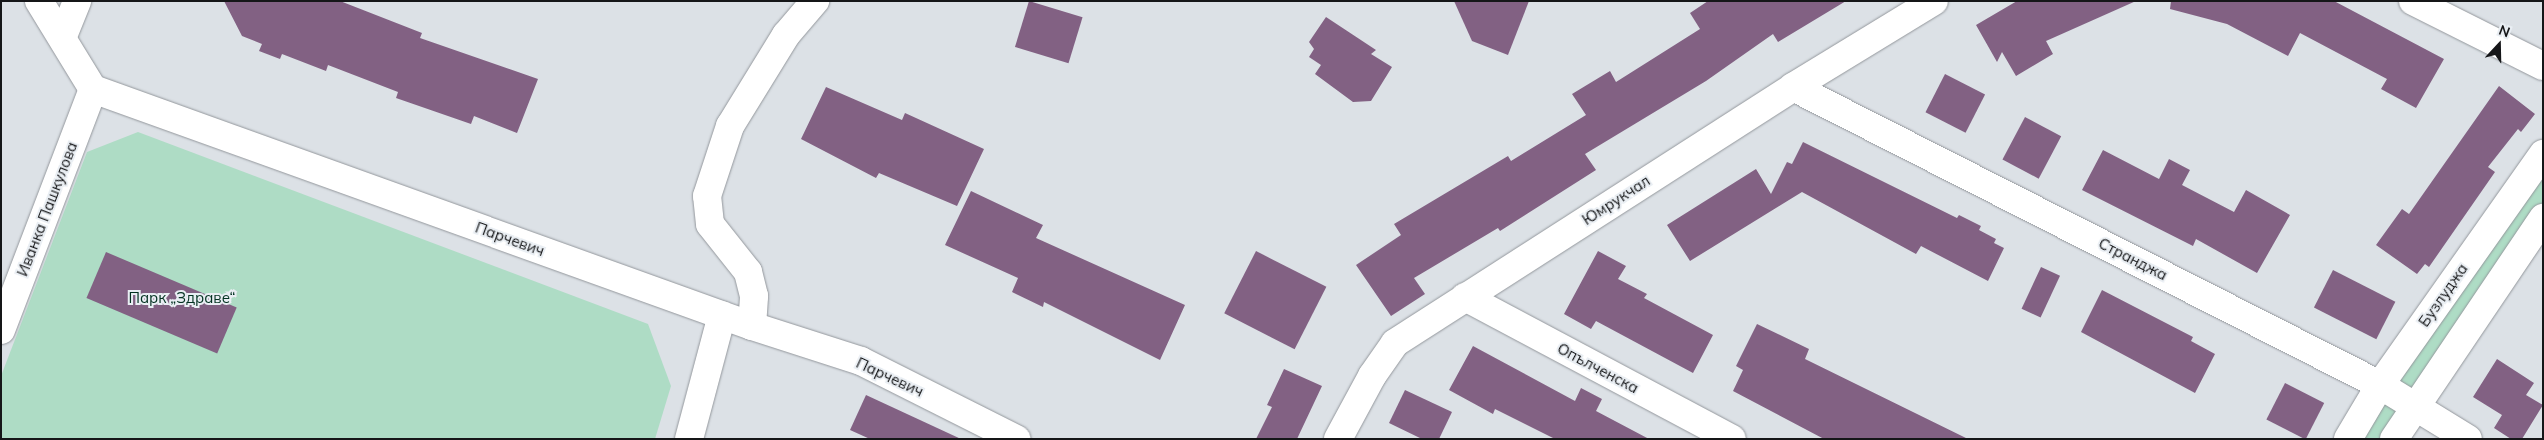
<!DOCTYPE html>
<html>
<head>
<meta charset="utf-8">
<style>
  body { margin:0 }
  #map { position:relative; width:2544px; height:440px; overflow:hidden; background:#dce1e6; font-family:Mulish,sans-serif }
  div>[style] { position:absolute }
  .green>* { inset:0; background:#aedcc5 }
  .building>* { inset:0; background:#826183; transform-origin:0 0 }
  .roads { filter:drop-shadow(0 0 1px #93979c) drop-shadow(0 0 1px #93979c) }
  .minor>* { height:28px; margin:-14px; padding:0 14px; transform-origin:14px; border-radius:14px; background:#fff }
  span { translate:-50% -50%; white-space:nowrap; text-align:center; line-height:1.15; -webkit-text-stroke:4px #e9eef3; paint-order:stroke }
  .street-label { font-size:15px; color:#151618 }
  .park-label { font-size:15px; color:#033221 }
  .frame { position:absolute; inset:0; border:2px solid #151618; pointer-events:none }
  .north { position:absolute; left:2474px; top:20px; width:50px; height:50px; -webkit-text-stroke:4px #e9eef3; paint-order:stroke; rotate:21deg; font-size:14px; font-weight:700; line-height:20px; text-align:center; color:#151618 }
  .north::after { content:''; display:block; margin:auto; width:18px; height:22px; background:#151618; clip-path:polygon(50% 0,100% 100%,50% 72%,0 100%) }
</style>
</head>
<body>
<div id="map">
  <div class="green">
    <i style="clip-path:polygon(138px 132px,648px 324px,671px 386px,655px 439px,1px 439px,1px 376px,87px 152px)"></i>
    <i style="clip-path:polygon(2543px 154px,2543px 218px,2394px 439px,2348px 439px)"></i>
  </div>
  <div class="building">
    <i style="clip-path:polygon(224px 1px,340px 1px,422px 33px,420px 38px,538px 79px,517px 133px,474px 116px,471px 124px,396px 98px,398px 92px,328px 65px,326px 71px,282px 54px,280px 59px,259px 51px,262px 44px,242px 36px)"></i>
    <i style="left:1029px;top:1px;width:56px;height:48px;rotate:17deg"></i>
    <i style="clip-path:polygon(1454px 1px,1529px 1px,1508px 55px,1472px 41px)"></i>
    <i style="clip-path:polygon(1708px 1px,1846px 1px,1778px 42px,1773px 34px,1706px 81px,1585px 154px,1596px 170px,1500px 231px,1498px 228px,1414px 278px,1425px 294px,1391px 316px,1356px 265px,1401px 235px,1394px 224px,1508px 156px,1511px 161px,1586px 115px,1572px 94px,1610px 71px,1616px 82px,1700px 29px,1690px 13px)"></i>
    <i style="clip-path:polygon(2017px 1px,2136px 1px,2046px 41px,2053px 54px,2016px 76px,2002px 52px,1997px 62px,1976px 25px)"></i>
    <i style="clip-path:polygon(2171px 1px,2334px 1px,2444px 59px,2416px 108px,2381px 89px,2387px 79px,2300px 33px,2288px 56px,2227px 24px,2170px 9px)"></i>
    <i style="clip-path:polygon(1326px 17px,1376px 50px,1371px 54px,1392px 67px,1371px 101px,1353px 102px,1315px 74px,1321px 65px,1309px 57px,1314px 49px,1309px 42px)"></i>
    <i style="left:1945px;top:74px;width:45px;height:43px;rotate:27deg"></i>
    <i style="clip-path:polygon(2499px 86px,2535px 114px,2521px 132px,2518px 129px,2488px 167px,2495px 172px,2429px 267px,2425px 264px,2417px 274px,2376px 245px,2402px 209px,2409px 214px)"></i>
    <i style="clip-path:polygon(826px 87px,902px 120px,905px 113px,984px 149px,957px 206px,879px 173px,876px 178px,801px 139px)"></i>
    <i style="left:2025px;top:117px;width:41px;height:48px;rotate:28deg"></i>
    <i style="clip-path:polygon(1803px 142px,1957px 218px,1959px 215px,1981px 226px,1979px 230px,1996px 239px,1994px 243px,2004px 248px,1988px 281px,1921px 246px,1916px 254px,1802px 192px,1690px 261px,1667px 225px,1756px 169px,1771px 194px,1787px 162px,1792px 164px)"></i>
    <i style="clip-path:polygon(2103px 150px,2159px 179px,2169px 159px,2190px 170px,2182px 185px,2234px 212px,2246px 190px,2290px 215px,2257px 273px,2196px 239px,2193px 246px,2082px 190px)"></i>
    <i style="clip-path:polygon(971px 191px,1043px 225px,1036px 238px,1185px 305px,1160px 360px,1044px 302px,1043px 307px,1012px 292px,1018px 278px,945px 245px)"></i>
    <i style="left:1256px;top:251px;width:79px;height:70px;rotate:27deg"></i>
    <i style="clip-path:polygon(1598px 251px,1626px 266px,1618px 279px,1647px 294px,1644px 298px,1713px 335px,1693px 373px,1596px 321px,1591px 329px,1564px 314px)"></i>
    <i style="left:106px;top:252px;width:142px;height:50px;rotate:23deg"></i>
    <i style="left:2041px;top:267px;width:21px;height:46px;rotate:25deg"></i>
    <i style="left:2333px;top:270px;width:70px;height:42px;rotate:27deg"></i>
    <i style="clip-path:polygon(2102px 290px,2193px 337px,2191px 341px,2215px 354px,2195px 393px,2081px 332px)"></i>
    <i style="clip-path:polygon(1757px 324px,1809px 349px,1805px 359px,1968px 439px,1824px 439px,1733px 391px,1743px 370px,1736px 366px)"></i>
    <i style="clip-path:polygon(1473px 346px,1575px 401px,1581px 388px,1602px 399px,1596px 411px,1649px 439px,1555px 439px,1495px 409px,1493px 414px,1449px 390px)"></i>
    <i style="clip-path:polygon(2497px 359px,2534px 383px,2526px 395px,2543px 405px,2522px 439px,2511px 439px,2494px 428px,2502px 415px,2473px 397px)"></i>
    <i style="clip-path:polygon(1284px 369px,1322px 386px,1297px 439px,1256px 439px,1272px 407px,1267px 405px)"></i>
    <i style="left:2285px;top:383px;width:44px;height:41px;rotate:27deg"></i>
    <i style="clip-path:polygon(1405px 390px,1452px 412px,1439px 439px,1422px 439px,1389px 423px)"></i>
    <i style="clip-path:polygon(866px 395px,961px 439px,870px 439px,850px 430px)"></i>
  </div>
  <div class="roads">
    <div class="minor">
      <i style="left:39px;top:1px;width:103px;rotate:58.5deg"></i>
      <i style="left:93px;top:89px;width:700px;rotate:19.78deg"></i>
      <i style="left:752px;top:326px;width:114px;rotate:17.8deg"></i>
      <i style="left:861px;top:361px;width:174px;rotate:26.7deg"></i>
      <i style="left:2413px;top:1px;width:145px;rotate:26.6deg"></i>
      <i style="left:63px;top:36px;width:38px;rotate:-68deg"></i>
      <i style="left:1793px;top:87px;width:658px;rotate:26.92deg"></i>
      <i style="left:2380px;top:385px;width:103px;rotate:31.5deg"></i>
      <i style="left:1465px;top:297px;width:302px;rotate:28deg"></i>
      <i style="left:752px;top:326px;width:30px;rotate:-86deg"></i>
      <i style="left:754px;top:296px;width:25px;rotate:-104deg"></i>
      <i style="left:748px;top:272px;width:61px;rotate:-128.4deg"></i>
      <i style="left:710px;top:224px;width:28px;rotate:-96deg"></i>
      <i style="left:707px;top:196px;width:74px;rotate:-71.8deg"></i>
      <i style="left:730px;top:126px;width:107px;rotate:-58.4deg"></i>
      <i style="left:786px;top:35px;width:45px;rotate:-49.5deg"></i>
      <i style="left:1px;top:330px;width:258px;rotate:-69.1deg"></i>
      <i style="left:689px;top:439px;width:128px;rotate:-75.1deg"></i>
      <i style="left:1338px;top:439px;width:72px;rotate:-61.6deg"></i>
      <i style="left:1372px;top:376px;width:40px;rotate:-55.1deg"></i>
      <i style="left:1395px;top:343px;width:473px;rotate:-32.7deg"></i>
      <i style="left:1793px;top:87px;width:165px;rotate:-31.4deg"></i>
      <i style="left:2348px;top:439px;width:63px;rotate:-59.3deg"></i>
      <i style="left:2380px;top:385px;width:283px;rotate:-54.8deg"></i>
      <i style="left:2394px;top:439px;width:267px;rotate:-56deg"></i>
    </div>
  </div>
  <div class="street-label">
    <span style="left:1616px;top:200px;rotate:-33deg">Юмрукчал</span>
    <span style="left:47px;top:209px;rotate:-69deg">Иванка Пашкулова</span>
    <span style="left:510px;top:239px;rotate:20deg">Парчевич</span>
    <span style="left:2133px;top:259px;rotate:27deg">Странджа</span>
    <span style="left:2443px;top:295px;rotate:-55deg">Бузлуджа</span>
    <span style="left:1598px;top:368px;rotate:28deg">Опълченска</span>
    <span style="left:890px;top:377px;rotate:25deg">Парчевич</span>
  </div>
  <div class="park-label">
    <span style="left:182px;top:298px">Парк „Здраве“</span>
  </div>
  <div class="frame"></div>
  <div class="north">N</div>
</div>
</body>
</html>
